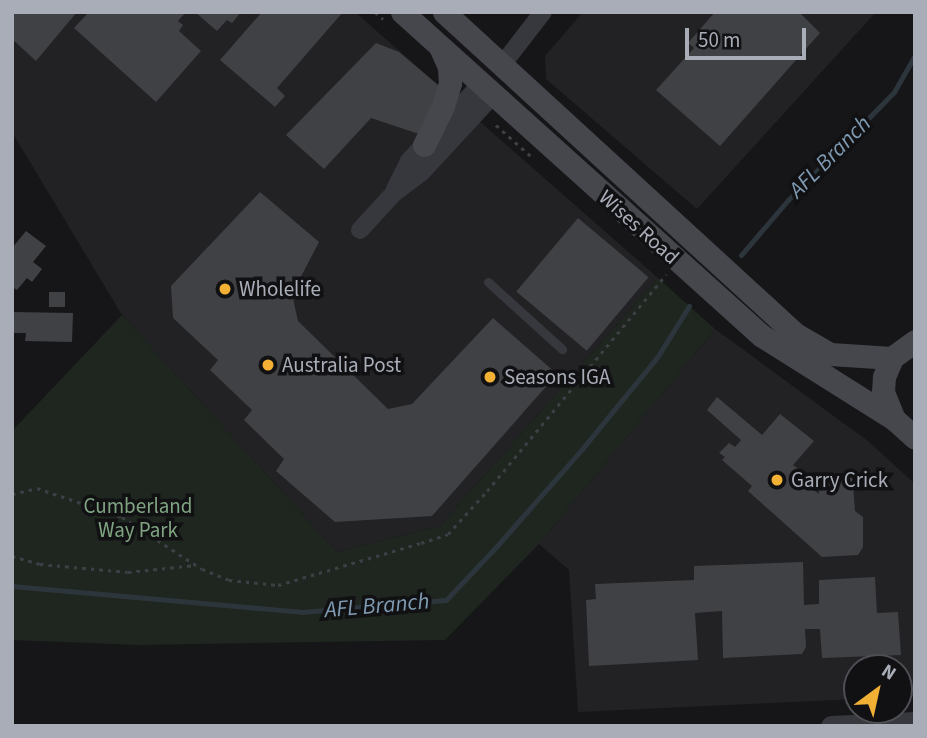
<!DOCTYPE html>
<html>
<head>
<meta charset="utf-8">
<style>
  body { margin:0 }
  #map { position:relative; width:927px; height:738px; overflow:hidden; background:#161618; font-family:"Source Sans 3",sans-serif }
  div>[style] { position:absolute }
  .built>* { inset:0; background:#222225 }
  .green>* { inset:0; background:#1e261f }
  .stream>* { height:5px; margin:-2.5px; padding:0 2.5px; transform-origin:2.5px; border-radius:2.5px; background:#2c353c }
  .building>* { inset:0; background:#404145; transform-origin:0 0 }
  .path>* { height:2.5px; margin-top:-1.25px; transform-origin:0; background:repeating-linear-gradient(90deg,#3d3f44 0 3.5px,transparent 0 8.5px) }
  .service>* { height:9px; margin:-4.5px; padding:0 4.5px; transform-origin:4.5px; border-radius:4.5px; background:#37383d }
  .minor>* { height:18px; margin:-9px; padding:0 9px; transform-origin:9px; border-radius:9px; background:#37383d }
  .tertiary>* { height:21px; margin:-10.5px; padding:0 10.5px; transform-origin:10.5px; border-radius:10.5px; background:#37383d }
  .secondary>* { height:23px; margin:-11.5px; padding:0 11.5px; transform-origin:11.5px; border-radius:11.5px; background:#45474d }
  .dots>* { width:19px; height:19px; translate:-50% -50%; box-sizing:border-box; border:4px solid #111113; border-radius:50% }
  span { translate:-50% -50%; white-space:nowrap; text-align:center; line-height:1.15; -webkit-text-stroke:7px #111113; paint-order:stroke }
  .street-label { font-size:21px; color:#a8adb8 }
  .poi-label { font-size:21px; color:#a8adb8 }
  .left { translate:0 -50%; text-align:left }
  .park-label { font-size:21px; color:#7fa381 }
  .water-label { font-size:23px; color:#7f9bb3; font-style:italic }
  .frame { position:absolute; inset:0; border:14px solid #a8adb8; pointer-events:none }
  .north { position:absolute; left:843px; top:654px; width:70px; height:70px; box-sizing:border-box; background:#111113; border:2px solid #4d4f55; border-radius:50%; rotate:33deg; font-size:19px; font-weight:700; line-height:28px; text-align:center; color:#a8adb8 }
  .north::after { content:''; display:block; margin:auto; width:24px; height:32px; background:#f2b134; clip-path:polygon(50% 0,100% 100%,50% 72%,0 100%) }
  .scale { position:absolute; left:685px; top:28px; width:121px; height:32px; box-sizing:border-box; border:4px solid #a8adb8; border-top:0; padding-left:9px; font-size:21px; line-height:24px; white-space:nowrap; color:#a8adb8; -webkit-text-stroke:5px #111113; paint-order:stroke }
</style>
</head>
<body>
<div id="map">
  <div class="built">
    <i style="clip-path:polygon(12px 12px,355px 12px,658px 278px,440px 526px,337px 552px,122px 315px,12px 132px)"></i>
    <i style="clip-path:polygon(583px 12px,876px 12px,697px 209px,546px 79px,545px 56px)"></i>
    <i style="clip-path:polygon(715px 329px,868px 441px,915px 484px,915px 697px,899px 697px,899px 668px,857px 668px,857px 699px,578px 712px,569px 570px,539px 544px)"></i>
  </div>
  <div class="green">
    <i style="clip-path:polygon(658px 278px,715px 329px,539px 544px,445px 640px,138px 645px,12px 640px,12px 431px,122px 315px,337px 552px,440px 526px)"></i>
  </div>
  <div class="stream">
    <i style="left:741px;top:255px;width:72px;rotate:-49.5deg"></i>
    <i style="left:788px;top:200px;width:151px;rotate:-45.5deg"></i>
    <i style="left:894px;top:92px;width:43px;rotate:-60.4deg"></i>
    <i style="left:12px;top:586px;width:291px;rotate:5.1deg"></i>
    <i style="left:302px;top:612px;width:144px;rotate:-4.8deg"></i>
    <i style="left:446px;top:600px;width:73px;rotate:-46.7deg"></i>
    <i style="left:496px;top:547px;width:130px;rotate:-48.7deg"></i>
    <i style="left:582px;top:449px;width:120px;rotate:-50.7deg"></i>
    <i style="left:658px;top:356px;width:59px;rotate:-58.2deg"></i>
  </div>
  <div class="building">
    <i style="clip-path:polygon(12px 12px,77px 12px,36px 61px,12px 39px)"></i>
    <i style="clip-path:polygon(89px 12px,186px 12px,178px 21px,183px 25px,179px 31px,201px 51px,156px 102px,74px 28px)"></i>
    <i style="clip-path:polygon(195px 12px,241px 12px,232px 23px,227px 20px,217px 31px)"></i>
    <i style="clip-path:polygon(262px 12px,343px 12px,277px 88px,285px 96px,275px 107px,220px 60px)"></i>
    <i style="clip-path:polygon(715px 12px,799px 12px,820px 33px,720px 146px,656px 90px,694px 48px,688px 43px)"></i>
    <i style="clip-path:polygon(376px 43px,399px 52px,444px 90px,422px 135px,371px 118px,324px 169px,286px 135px)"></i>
    <i style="clip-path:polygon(260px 192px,319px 242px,292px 294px,298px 321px,388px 409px,412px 404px,493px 318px,557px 374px,432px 516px,335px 522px,276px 471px,284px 459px,244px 420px,252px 410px,210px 370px,218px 360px,173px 318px,171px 286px)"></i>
    <i style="left:578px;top:218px;width:92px;height:96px;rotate:40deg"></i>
    <i style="clip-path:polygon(26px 231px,46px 246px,33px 262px,42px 269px,32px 282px,27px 278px,17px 290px,12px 287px,12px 248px)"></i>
    <i style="left:49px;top:292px;width:16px;height:15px"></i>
    <i style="clip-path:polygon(12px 312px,73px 313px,72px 342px,25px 341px,26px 333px,12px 333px)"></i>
    <i style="clip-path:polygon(717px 397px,762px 435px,780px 414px,814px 441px,793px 465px,810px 477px,805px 483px,819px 494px,818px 473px,852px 472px,855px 511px,863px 517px,863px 547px,858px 555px,822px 557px,748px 491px,752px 486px,722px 460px,725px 457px,719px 453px,729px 443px,735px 447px,741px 440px,707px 410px)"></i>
    <i style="clip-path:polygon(803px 562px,804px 605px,819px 604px,819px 580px,875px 577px,877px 613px,898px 612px,901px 655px,822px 658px,820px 629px,805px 629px,806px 647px,802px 654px,723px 658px,722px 611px,695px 613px,698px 660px,589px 666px,586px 600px,596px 599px,595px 584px,694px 580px,694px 566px)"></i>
  </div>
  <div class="path">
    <i style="left:375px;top:12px;width:11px;rotate:41deg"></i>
    <i style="left:496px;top:125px;width:48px;rotate:41.6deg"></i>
    <i style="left:12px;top:494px;width:26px;rotate:-13deg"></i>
    <i style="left:37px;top:488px;width:90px;rotate:18.8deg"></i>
    <i style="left:122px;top:517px;width:95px;rotate:33deg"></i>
    <i style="left:202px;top:569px;width:29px;rotate:22deg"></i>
    <i style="left:229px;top:580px;width:49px;rotate:5.8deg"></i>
    <i style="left:278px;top:585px;width:149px;rotate:-16.4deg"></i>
    <i style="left:421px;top:543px;width:28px;rotate:-18deg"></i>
    <i style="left:448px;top:534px;width:58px;rotate:-47.8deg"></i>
    <i style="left:487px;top:491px;width:281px;rotate:-50.4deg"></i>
    <i style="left:12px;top:556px;width:29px;rotate:16deg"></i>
    <i style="left:40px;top:564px;width:88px;rotate:5.2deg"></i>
    <i style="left:128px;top:572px;width:68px;rotate:-5.9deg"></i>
  </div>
  <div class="service">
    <i style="left:488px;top:282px;width:100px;rotate:42.2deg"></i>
  </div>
  <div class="minor">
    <i style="left:502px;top:65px;width:67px;rotate:-52.3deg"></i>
    <i style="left:395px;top:189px;width:31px;rotate:-63deg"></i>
    <i style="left:409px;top:161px;width:105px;rotate:-46.9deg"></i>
    <i style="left:360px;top:230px;width:50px;rotate:-47.4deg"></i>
    <i style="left:394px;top:193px;width:34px;rotate:-37deg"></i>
    <i style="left:421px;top:173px;width:106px;rotate:-47.3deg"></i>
  </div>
  <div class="tertiary">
    <i style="left:831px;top:726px;width:84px;rotate:-2.7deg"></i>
  </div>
  <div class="secondary">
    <i style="left:402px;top:12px;width:484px;rotate:42deg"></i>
    <i style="left:762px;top:336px;width:156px;rotate:32.2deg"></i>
    <i style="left:444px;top:12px;width:478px;rotate:42.5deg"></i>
    <i style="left:797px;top:335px;width:38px;rotate:30deg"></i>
    <i style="left:830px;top:354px;width:62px;rotate:3.7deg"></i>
    <i style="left:424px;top:145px;width:43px;rotate:-64deg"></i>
    <i style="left:443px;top:106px;width:24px;rotate:-73deg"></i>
    <i style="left:450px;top:83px;width:16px;rotate:-94deg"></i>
    <i style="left:449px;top:67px;width:22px;rotate:-114deg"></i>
    <i style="left:915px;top:341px;width:29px;rotate:144deg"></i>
    <i style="left:892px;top:358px;width:21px;rotate:113deg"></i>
    <i style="left:884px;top:377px;width:15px;rotate:94deg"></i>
    <i style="left:883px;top:392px;width:29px;rotate:68deg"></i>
    <i style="left:894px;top:419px;width:28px;rotate:42deg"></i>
  </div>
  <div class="dots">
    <i style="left:225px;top:289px;background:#f2b134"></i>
    <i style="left:268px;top:365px;background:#f2b134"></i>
    <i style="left:490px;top:377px;background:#f2b134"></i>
    <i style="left:777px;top:480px;background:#f2b134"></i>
  </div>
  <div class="street-label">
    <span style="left:639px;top:227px;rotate:42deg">Wises Road</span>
  </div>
  <div class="poi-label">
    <span class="left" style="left:239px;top:289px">Wholelife</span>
    <span class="left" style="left:282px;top:365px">Australia Post</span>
    <span class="left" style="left:504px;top:377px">Seasons IGA</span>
    <span class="left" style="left:791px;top:480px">Garry Crick</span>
  </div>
  <div class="park-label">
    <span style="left:138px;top:518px">Cumberland<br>Way Park</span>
  </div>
  <div class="water-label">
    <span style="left:830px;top:157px;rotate:-45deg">AFL Branch</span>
    <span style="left:377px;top:606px;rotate:-5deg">AFL Branch</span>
  </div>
  <div class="frame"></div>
  <div class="north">N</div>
  <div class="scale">50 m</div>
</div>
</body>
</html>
